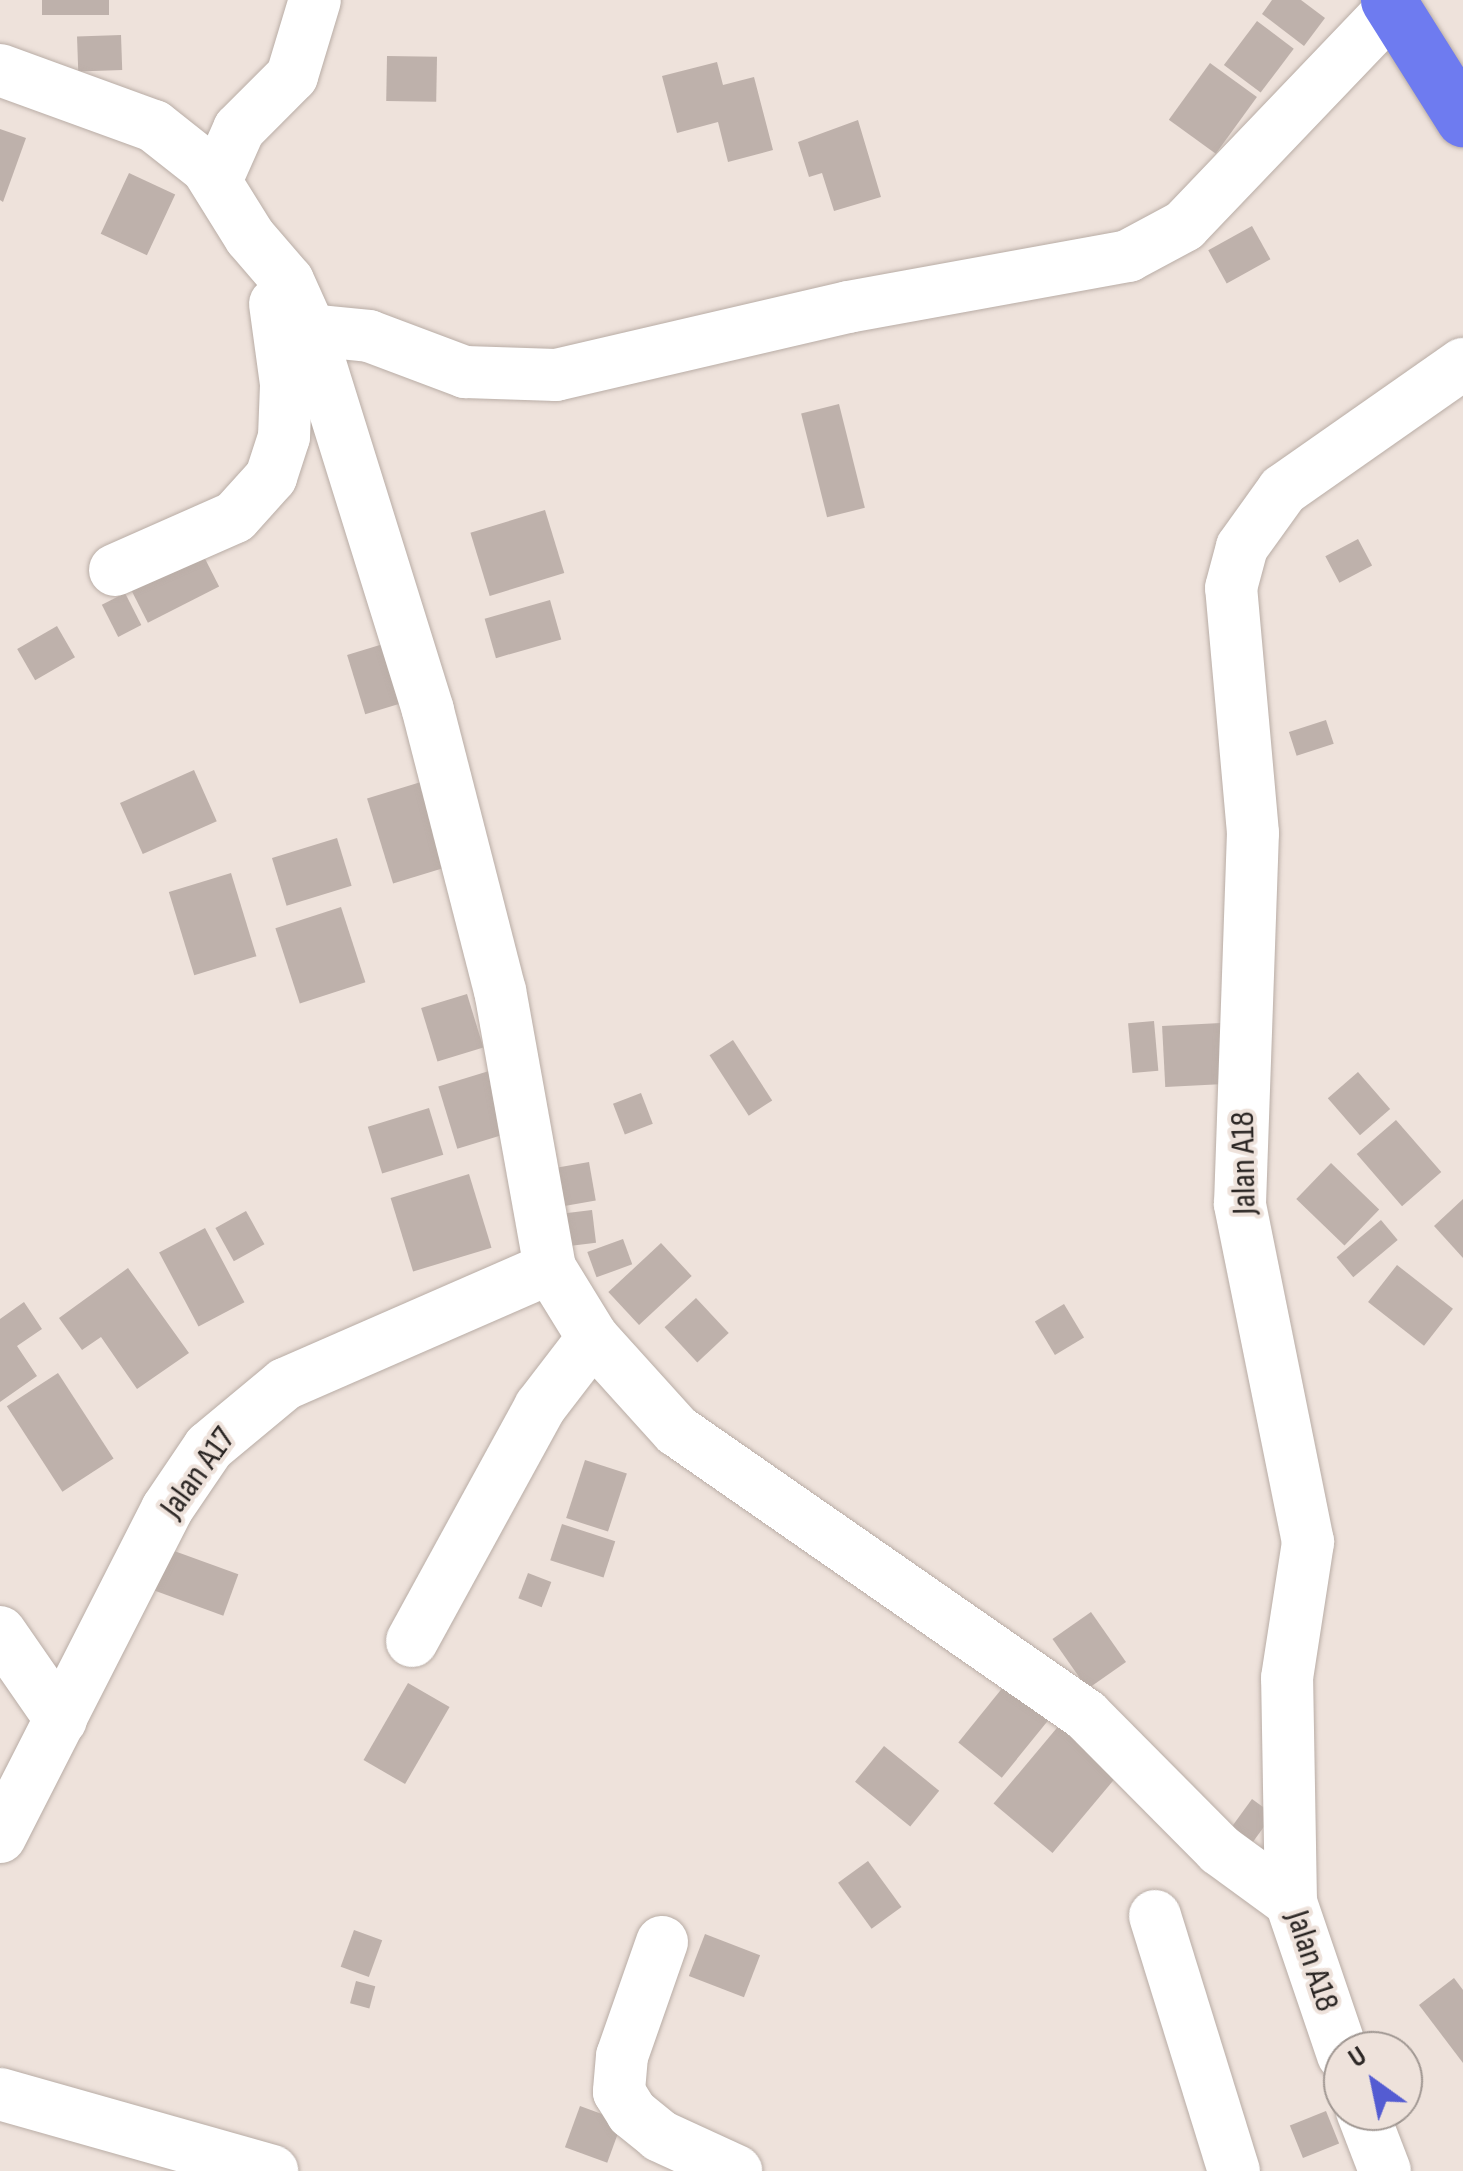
<!DOCTYPE html>
<html>
<head>
<meta charset="utf-8">
<style>
  body { margin:0 }
  #map { position:relative; width:1463px; height:2171px; overflow:hidden; background:#eee2db; font-family:"Sofia Sans Condensed",sans-serif }
  div>[style] { position:absolute }
  .building>* { inset:0; background:#beb1ab; transform-origin:0 0 }
  .roads { filter:drop-shadow(0 0 2px #b9ada6) drop-shadow(0 0 2px #b9ada6) }
  .minor>* { height:52px; margin:-26px; padding:0 26px; transform-origin:26px; border-radius:26px; background:#fff }
  .highway>* { height:55px; margin:-27.5px; padding:0 27.5px; transform-origin:27.5px; border-radius:27.5px; background:#6e7bf0 }
  span { translate:-50% -50%; white-space:nowrap; text-align:center; line-height:1.15; -webkit-text-stroke:8px #eee2db; paint-order:stroke }
  .street-label { font-size:35px; color:#2b2624 }
  .north { position:absolute; left:1323px; top:2031px; width:100px; height:100px; box-sizing:border-box; background:#eee2db; border:2px solid #a09792; border-radius:50%; rotate:327deg; font-size:28px; font-weight:700; line-height:40px; text-align:center; color:#2b2624 }
  .north::after { content:''; display:block; margin:auto; width:35px; height:45px; background:#545cd2; clip-path:polygon(50% 0,100% 100%,50% 72%,0 100%) }
</style>
</head>
<body>
<div id="map">
  <div class="building">
    <i style="left:42px;top:0;width:67px;height:15px"></i>
    <i style="clip-path:polygon(1272px 0,1301px 0,1325px 18px,1304px 46px,1262px 14px)"></i>
    <i style="left:1257px;top:21px;width:46px;height:55px;rotate:37deg"></i>
    <i style="left:121px;top:35px;width:35px;height:44px;rotate:88deg"></i>
    <i style="left:387px;top:56px;width:50px;height:45px;rotate:1deg"></i>
    <i style="clip-path:polygon(717px 62px,723px 85px,754px 77px,773px 150px,728px 162px,718px 122px,677px 133px,662px 76px)"></i>
    <i style="left:1210px;top:63px;width:58px;height:70px;rotate:36deg"></i>
    <i style="clip-path:polygon(858px 120px,881px 197px,834px 211px,822px 173px,809px 177px,798px 142px)"></i>
    <i style="clip-path:polygon(0 129px,26px 138px,3px 202px,0 200px)"></i>
    <i style="left:129px;top:173px;width:51px;height:67px;rotate:25deg"></i>
    <i style="left:1252px;top:226px;width:38px;height:50px;rotate:61deg"></i>
    <i style="left:839px;top:404px;width:107px;height:39px;rotate:76deg"></i>
    <i style="left:545px;top:510px;width:66px;height:78px;rotate:73deg"></i>
    <i style="left:1358px;top:539px;width:30px;height:37px;rotate:62deg"></i>
    <i style="left:196px;top:541px;width:51px;height:80px;rotate:63deg"></i>
    <i style="left:125px;top:593px;width:36px;height:26px;rotate:63deg"></i>
    <i style="left:550px;top:600px;width:41px;height:68px;rotate:74deg"></i>
    <i style="left:57px;top:626px;width:36px;height:46px;rotate:60deg"></i>
    <i style="left:393px;top:641px;width:62px;height:48px;rotate:73deg"></i>
    <i style="left:1326px;top:720px;width:25px;height:39px;rotate:72deg"></i>
    <i style="left:194px;top:770px;width:56px;height:81px;rotate:66deg"></i>
    <i style="left:434px;top:778px;width:89px;height:70px;rotate:73deg"></i>
    <i style="left:337px;top:838px;width:50px;height:68px;rotate:73deg"></i>
    <i style="left:231px;top:873px;width:87px;height:65px;rotate:73deg"></i>
    <i style="left:341px;top:907px;width:79px;height:69px;rotate:72deg"></i>
    <i style="left:467px;top:994px;width:56px;height:48px;rotate:73deg"></i>
    <i style="left:1154px;top:1021px;width:50px;height:26px;rotate:85deg"></i>
    <i style="left:1221px;top:1023px;width:61px;height:59px;rotate:87deg"></i>
    <i style="left:733px;top:1040px;width:72px;height:28px;rotate:57deg"></i>
    <i style="left:489px;top:1071px;width:65px;height:53px;rotate:73deg"></i>
    <i style="left:1358px;top:1072px;width:49px;height:40px;rotate:49deg"></i>
    <i style="left:641px;top:1093px;width:33px;height:30px;rotate:69deg"></i>
    <i style="left:429px;top:1108px;width:49px;height:64px;rotate:73deg"></i>
    <i style="left:1396px;top:1120px;width:69px;height:52px;rotate:49deg"></i>
    <i style="left:589px;top:1162px;width:39px;height:36px;rotate:80deg"></i>
    <i style="left:1331px;top:1163px;width:67px;height:50px;rotate:44deg"></i>
    <i style="left:469px;top:1174px;width:77px;height:82px;rotate:73deg"></i>
    <i style="clip-path:polygon(1463px 1199px,1463px 1258px,1434px 1226px)"></i>
    <i style="left:592px;top:1210px;width:33px;height:29px;rotate:83deg"></i>
    <i style="left:246px;top:1211px;width:38px;height:35px;rotate:61deg"></i>
    <i style="left:1381px;top:1220px;width:26px;height:58px;rotate:50deg"></i>
    <i style="left:205px;top:1228px;width:84px;height:52px;rotate:62deg"></i>
    <i style="left:623px;top:1239px;width:27px;height:38px;rotate:70deg"></i>
    <i style="left:661px;top:1243px;width:45px;height:72px;rotate:47deg"></i>
    <i style="left:1397px;top:1265px;width:71px;height:47px;rotate:38deg"></i>
    <i style="clip-path:polygon(128px 1268px,189px 1353px,137px 1389px,101px 1337px,82px 1350px,59px 1318px)"></i>
    <i style="left:696px;top:1298px;width:48px;height:43px;rotate:47deg"></i>
    <i style="clip-path:polygon(24px 1302px,42px 1329px,17px 1346px,37px 1376px,0 1402px,0 1319px)"></i>
    <i style="left:1064px;top:1304px;width:39px;height:34px;rotate:59deg"></i>
    <i style="left:58px;top:1373px;width:102px;height:61px;rotate:57deg"></i>
    <i style="left:585px;top:1460px;width:44px;height:61px;rotate:18deg"></i>
    <i style="left:562px;top:1524px;width:56px;height:38px;rotate:18deg"></i>
    <i style="left:166px;top:1548px;width:77px;height:44px;rotate:20deg"></i>
    <i style="left:528px;top:1573px;width:25px;height:27px;rotate:21deg"></i>
    <i style="left:1091px;top:1612px;width:61px;height:47px;rotate:55deg"></i>
    <i style="left:1008px;top:1681px;width:56px;height:79px;rotate:39deg"></i>
    <i style="left:408px;top:1683px;width:48px;height:89px;rotate:30deg"></i>
    <i style="left:1061px;top:1723px;width:77px;height:105px;rotate:40deg"></i>
    <i style="left:884px;top:1746px;width:71px;height:46px;rotate:39deg"></i>
    <i style="left:1252px;top:1799px;width:26px;height:39px;rotate:36deg"></i>
    <i style="left:868px;top:1861px;width:57px;height:37px;rotate:54deg"></i>
    <i style="left:354px;top:1930px;width:30px;height:39px;rotate:20deg"></i>
    <i style="left:705px;top:1934px;width:59px;height:45px;rotate:21deg"></i>
    <i style="clip-path:polygon(1454px 1978px,1463px 1990px,1463px 2063px,1419px 2005px)"></i>
    <i style="left:356px;top:1981px;width:20px;height:23px;rotate:15deg"></i>
    <i style="left:580px;top:2106px;width:45px;height:44px;rotate:20deg"></i>
    <i style="left:1326px;top:2111px;width:35px;height:39px;rotate:68deg"></i>
  </div>
  <div class="roads">
    <div class="minor">
      <i style="left:0;top:70px;width:164px;rotate:20deg"></i>
      <i style="left:154px;top:126px;width:68px;rotate:38.4deg"></i>
      <i style="left:207px;top:168px;width:81px;rotate:58.1deg"></i>
      <i style="left:250px;top:237px;width:58px;rotate:49.2deg"></i>
      <i style="left:288px;top:281px;width:54px;rotate:65.8deg"></i>
      <i style="left:216px;top:181px;width:57px;rotate:-66.1deg"></i>
      <i style="left:239px;top:129px;width:75px;rotate:-45deg"></i>
      <i style="left:292px;top:76px;width:79px;rotate:-73.2deg"></i>
      <i style="left:115px;top:570px;width:131px;rotate:-23.8deg"></i>
      <i style="left:235px;top:517px;width:54px;rotate:-48deg"></i>
      <i style="left:271px;top:477px;width:42px;rotate:-72deg"></i>
      <i style="left:284px;top:437px;width:53px;rotate:-87.8deg"></i>
      <i style="left:286px;top:384px;width:81px;rotate:-97.8deg"></i>
      <i style="left:0;top:1632px;width:107px;rotate:55.3deg"></i>
      <i style="left:412px;top:1641px;width:267px;rotate:-61.3deg"></i>
      <i style="left:540px;top:1407px;width:87px;rotate:-52.5deg"></i>
      <i style="left:0;top:1837px;width:368px;rotate:-63deg"></i>
      <i style="left:167px;top:1509px;width:75px;rotate:-55.9deg"></i>
      <i style="left:209px;top:1447px;width:99px;rotate:-39.7deg"></i>
      <i style="left:285px;top:1384px;width:289px;rotate:-23.6deg"></i>
      <i style="left:1291px;top:1902px;width:88px;rotate:-143.8deg"></i>
      <i style="left:1220px;top:1850px;width:190px;rotate:-134.8deg"></i>
      <i style="left:1086px;top:1715px;width:498px;rotate:-145.2deg"></i>
      <i style="left:677px;top:1431px;width:125px;rotate:-132.1deg"></i>
      <i style="left:593px;top:1338px;width:82px;rotate:-121.6deg"></i>
      <i style="left:550px;top:1268px;width:281px;rotate:-100.2deg"></i>
      <i style="left:500px;top:991px;width:290px;rotate:-104.4deg"></i>
      <i style="left:428px;top:710px;width:398px;rotate:-107.3deg"></i>
      <i style="left:310px;top:330px;width:59px;rotate:5.8deg"></i>
      <i style="left:369px;top:336px;width:103px;rotate:20.6deg"></i>
      <i style="left:465px;top:372px;width:91px;rotate:1.9deg"></i>
      <i style="left:556px;top:375px;width:300px;rotate:-13.1deg"></i>
      <i style="left:848px;top:307px;width:285px;rotate:-10.3deg"></i>
      <i style="left:1128px;top:256px;width:64px;rotate:-28.2deg"></i>
      <i style="left:1184px;top:226px;width:303px;rotate:-46.3deg"></i>
      <i style="left:1155px;top:1916px;width:267px;rotate:72.8deg"></i>
      <i style="left:662px;top:1942px;width:121px;rotate:109.3deg"></i>
      <i style="left:622px;top:2056px;width:36px;rotate:95deg"></i>
      <i style="left:619px;top:2092px;width:25px;rotate:58deg"></i>
      <i style="left:632px;top:2113px;width:36px;rotate:39deg"></i>
      <i style="left:660px;top:2136px;width:84px;rotate:24.7deg"></i>
      <i style="left:1343px;top:2055px;width:162px;rotate:-108.8deg"></i>
      <i style="left:1291px;top:1902px;width:224px;rotate:-91deg"></i>
      <i style="left:1287px;top:1678px;width:138px;rotate:-81.2deg"></i>
      <i style="left:1308px;top:1542px;width:345px;rotate:-101.4deg"></i>
      <i style="left:1240px;top:1204px;width:371px;rotate:-88deg"></i>
      <i style="left:1253px;top:833px;width:246px;rotate:-95.1deg"></i>
      <i style="left:1231px;top:588px;width:42px;rotate:-75deg"></i>
      <i style="left:1242px;top:547px;width:70px;rotate:-54.3deg"></i>
      <i style="left:1283px;top:490px;width:220px;rotate:-35deg"></i>
      <i style="left:0;top:2094px;width:283px;rotate:15.8deg"></i>
      <i style="left:1362px;top:2111px;width:64px;rotate:69deg"></i>
    </div>
    <div class="highway">
      <i style="left:1388px;top:0;width:141px;rotate:57.8deg"></i>
    </div>
  </div>
  <div class="street-label">
    <span style="left:1244px;top:1163px;rotate:-91deg">Jalan A18</span>
    <span style="left:198px;top:1473px;rotate:-54deg">Jalan A17</span>
    <span style="left:1312px;top:1961px;rotate:72deg">Jalan A18</span>
  </div>
  <div class="north">U</div>
</div>
</body>
</html>
